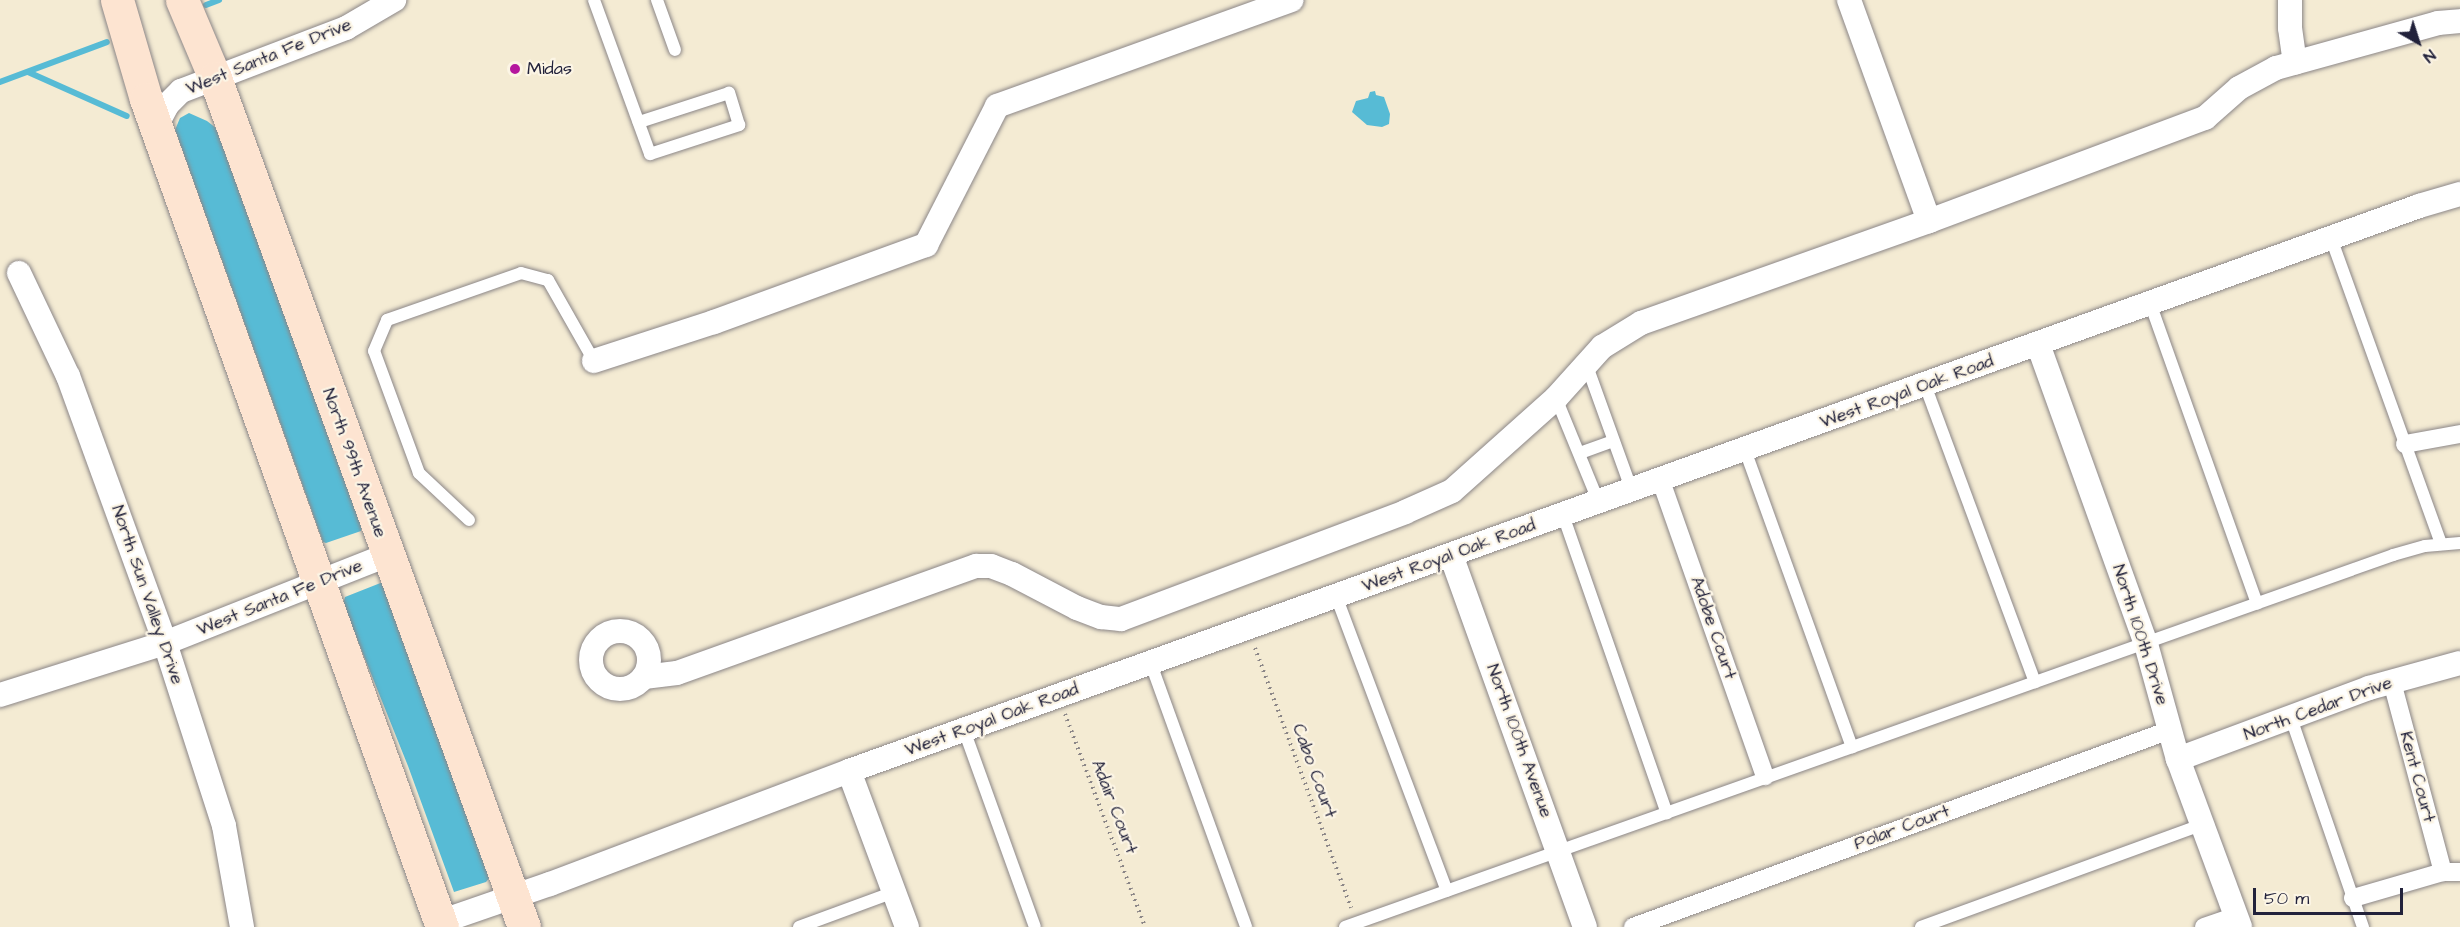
<!DOCTYPE html>
<html>
<head>
<meta charset="utf-8">
<style>
  body { margin:0 }
  #map { position:relative; width:2460px; height:927px; overflow:hidden; background:#f4ebd3; font-family:"Architects Daughter",sans-serif }
  div>[style] { position:absolute }
  .water>* { inset:0; background:#57bbd5 }
  .stream>* { height:6px; margin:-3px; padding:0 3px; transform-origin:3px; border-radius:3px; background:#57bbd5 }
  .path>* { height:4px; margin-top:-2px; transform-origin:0; background:repeating-linear-gradient(90deg,#8b8687 0 1.5px,transparent 0 6px) }
  .roads { filter:drop-shadow(0 0 2px #8b8687) drop-shadow(0 0 2px #8b8687) }
  .service>* { height:12px; margin:-6px; padding:0 6px; transform-origin:6px; border-radius:6px; background:#fff }
  .pedestrian>* { height:18px; margin:-9px; padding:0 9px; transform-origin:9px; border-radius:9px; background:#fff }
  .minor>* { height:24px; margin:-12px; padding:0 12px; transform-origin:12px; border-radius:12px; background:#fff }
  .minor>.ring { margin:-12px; padding:0; box-sizing:content-box; background:none; border:24px solid #fff; border-radius:50% }
  .secondary>* { height:33px; margin:-16.5px; padding:0 16.5px; transform-origin:16.5px; border-radius:16.5px; background:#fde4d1 }
  .dots>* { width:16px; height:16px; translate:-50% -50%; box-sizing:border-box; border:3px solid #fcf5e5; border-radius:50% }
  span { translate:-50% -50%; white-space:nowrap; text-align:center; line-height:1.15; -webkit-text-stroke:4.5px #fcf5e5; paint-order:stroke }
  .street-label { font-size:18px; color:#22223b }
  .poi-label { font-size:18px; color:#22223b }
  .left { translate:0 -50%; text-align:left }
  .north { position:absolute; left:2388px; top:12px; width:60px; height:60px; -webkit-text-stroke:4px #fcf5e5; paint-order:stroke; rotate:141deg; font-size:16px; font-weight:700; line-height:24px; text-align:center; color:#22223b }
  .north::after { content:''; display:block; margin:auto; width:21px; height:27px; background:#22223b; clip-path:polygon(50% 0,100% 100%,50% 72%,0 100%) }
  .scale { position:absolute; left:2253px; top:888px; width:150px; height:27px; box-sizing:border-box; border:3px solid #22223b; border-top:0; padding-left:8px; font-size:18px; line-height:21px; white-space:nowrap; color:#22223b; -webkit-text-stroke:4px #fcf5e5; paint-order:stroke }
</style>
</head>
<body>
<div id="map">
  <div class="water">
    <i style="clip-path:polygon(1375px 91px,1376px 95px,1384px 97px,1390px 114px,1389px 124px,1382px 127px,1367px 125px,1352px 112px,1356px 101px,1368px 98px,1370px 92px)"></i>
    <i style="clip-path:polygon(189px 113px,207px 121px,216px 128px,362px 527px,361px 531px,326px 543px,323px 542px,175px 130px,180px 118px)"></i>
    <i style="clip-path:polygon(383px 582px,491px 876px,486px 882px,454px 892px,408px 766px,343px 604px,345px 597px)"></i>
  </div>
  <div class="stream">
    <i style="left:206px;top:5px;width:14px;rotate:-21deg"></i>
    <i style="left:28px;top:72px;width:108px;rotate:24deg"></i>
    <i style="left:0;top:82px;width:114px;rotate:-20.5deg"></i>
  </div>
  <div class="path">
    <i style="left:1255px;top:648px;width:277px;rotate:69.7deg"></i>
    <i style="left:1065px;top:714px;width:228px;rotate:69.4deg"></i>
  </div>
  <div class="roads">
    <div class="service">
      <i style="left:594px;top:0;width:164px;rotate:70deg"></i>
      <i style="left:650px;top:154px;width:94px;rotate:-18deg"></i>
      <i style="left:739px;top:125px;width:34px;rotate:-107deg"></i>
      <i style="left:729px;top:93px;width:95px;rotate:162.1deg"></i>
      <i style="left:657px;top:0;width:53px;rotate:70.2deg"></i>
      <i style="left:2331px;top:238px;width:325px;rotate:70.2deg"></i>
      <i style="left:2150px;top:303px;width:319px;rotate:70.4deg"></i>
      <i style="left:1587px;top:366px;width:133px;rotate:70.2deg"></i>
      <i style="left:1925px;top:385px;width:317px;rotate:69.7deg"></i>
      <i style="left:1556px;top:398px;width:113px;rotate:67.7deg"></i>
      <i style="left:1745px;top:450px;width:316px;rotate:70.2deg"></i>
      <i style="left:1580px;top:453px;width:35px;rotate:-20deg"></i>
      <i style="left:1563px;top:515px;width:316px;rotate:70.8deg"></i>
      <i style="left:469px;top:520px;width:69px;rotate:-136.8deg"></i>
      <i style="left:419px;top:473px;width:130px;rotate:-110.2deg"></i>
      <i style="left:374px;top:351px;width:34px;rotate:-67deg"></i>
      <i style="left:387px;top:320px;width:142px;rotate:-19.3deg"></i>
      <i style="left:521px;top:273px;width:28px;rotate:15deg"></i>
      <i style="left:548px;top:280px;width:93px;rotate:60.4deg"></i>
      <i style="left:1336px;top:596px;width:315px;rotate:69.4deg"></i>
      <i style="left:1151px;top:664px;width:280px;rotate:70.1deg"></i>
      <i style="left:2291px;top:718px;width:221px;rotate:71deg"></i>
      <i style="left:964px;top:730px;width:209px;rotate:70.2deg"></i>
      <i style="left:799px;top:927px;width:101px;rotate:-20.2deg"></i>
      <i style="left:1345px;top:927px;width:1112px;rotate:-19.54deg"></i>
      <i style="left:2393px;top:555px;width:33px;rotate:-16deg"></i>
      <i style="left:2425px;top:546px;width:35px;rotate:-5deg"></i>
      <i style="left:1921px;top:927px;width:299px;rotate:-20deg"></i>
    </div>
    <div class="pedestrian">
      <i style="left:2405px;top:444px;width:56px;rotate:-10.3deg"></i>
      <i style="left:1661px;top:481px;width:313px;rotate:70.6deg"></i>
      <i style="left:2392px;top:682px;width:197px;rotate:75deg"></i>
      <i style="left:2353px;top:898px;width:94px;rotate:-16.1deg"></i>
      <i style="left:2443px;top:872px;width:17px"></i>
      <i style="left:1633px;top:927px;width:572px;rotate:-20.15deg"></i>
      <i style="left:2204px;top:927px;width:34px;rotate:-19deg"></i>
    </div>
    <div class="minor">
      <i style="left:1849px;top:0;width:235px;rotate:70.1deg"></i>
      <i style="left:2290px;top:0;width:28px;rotate:90deg"></i>
      <i style="left:2290px;top:28px;width:35px;rotate:82deg"></i>
      <i style="left:156px;top:126px;width:24px;rotate:-62deg"></i>
      <i style="left:167px;top:105px;width:20px;rotate:-45deg"></i>
      <i style="left:181px;top:91px;width:177px;rotate:-20.9deg"></i>
      <i style="left:346px;top:28px;width:56px;rotate:-30.3deg"></i>
      <i style="left:19px;top:273px;width:114px;rotate:64.6deg"></i>
      <i style="left:68px;top:376px;width:284px;rotate:70deg"></i>
      <i style="left:165px;top:643px;width:192px;rotate:72.1deg"></i>
      <i style="left:224px;top:826px;width:103px;rotate:79.9deg"></i>
      <i style="left:2038px;top:344px;width:319px;rotate:70.2deg"></i>
      <i style="left:2146px;top:644px;width:119px;rotate:74.5deg"></i>
      <i style="left:2178px;top:759px;width:179px;rotate:69.7deg"></i>
      <i style="left:594px;top:361px;width:126px;rotate:-18deg"></i>
      <i style="left:714px;top:322px;width:226px;rotate:-20deg"></i>
      <i style="left:926px;top:245px;width:156px;rotate:-62.9deg"></i>
      <i style="left:997px;top:106px;width:313px;rotate:-19.8deg"></i>
      <i style="left:1451px;top:555px;width:395px;rotate:70.2deg"></i>
      <i class="ring" style="left:591px;top:631px;width:34px;height:34px"></i>
      <i style="left:644px;top:677px;width:33px;rotate:-7deg"></i>
      <i style="left:677px;top:673px;width:318px;rotate:-19.7deg"></i>
      <i style="left:976px;top:566px;width:15px"></i>
      <i style="left:991px;top:566px;width:22px;rotate:21deg"></i>
      <i style="left:1012px;top:574px;width:73px;rotate:27.6deg"></i>
      <i style="left:1077px;top:608px;width:26px;rotate:21deg"></i>
      <i style="left:1101px;top:617px;width:20px;rotate:6deg"></i>
      <i style="left:1121px;top:619px;width:303px;rotate:-20.6deg"></i>
      <i style="left:1405px;top:512px;width:51px;rotate:-24.1deg"></i>
      <i style="left:1452px;top:491px;width:140px;rotate:-41.8deg"></i>
      <i style="left:1556px;top:398px;width:69px;rotate:-48deg"></i>
      <i style="left:1602px;top:347px;width:46px;rotate:-31.6deg"></i>
      <i style="left:1641px;top:323px;width:306px;rotate:-19.5deg"></i>
      <i style="left:1929px;top:221px;width:295px;rotate:-20.5deg"></i>
      <i style="left:2205px;top:118px;width:45px;rotate:-41.4deg"></i>
      <i style="left:2239px;top:88px;width:42px;rotate:-28.4deg"></i>
      <i style="left:2276px;top:68px;width:168px;rotate:-15.5deg"></i>
      <i style="left:2438px;top:23px;width:22px;rotate:-5deg"></i>
      <i style="left:0;top:695px;width:173px;rotate:-17.5deg"></i>
      <i style="left:165px;top:643px;width:239px;rotate:-21.6deg"></i>
      <i style="left:2178px;top:759px;width:204px;rotate:-20.4deg"></i>
      <i style="left:2369px;top:688px;width:94px;rotate:-15.4deg"></i>
      <i style="left:849px;top:771px;width:166px;rotate:69.6deg"></i>
      <i style="left:440px;top:922px;width:116px;rotate:-19.1deg"></i>
      <i style="left:550px;top:884px;width:320px;rotate:-20.7deg"></i>
      <i style="left:849px;top:771px;width:1669px;rotate:-19.79deg"></i>
      <i style="left:2419px;top:206px;width:43px;rotate:-16.3deg"></i>
    </div>
    <div class="secondary">
      <i style="left:117px;top:0;width:103px;rotate:73.7deg"></i>
      <i style="left:146px;top:99px;width:879px;rotate:70.33deg"></i>
      <i style="left:182px;top:0;width:85px;rotate:67.1deg"></i>
      <i style="left:215px;top:78px;width:903px;rotate:70deg"></i>
    </div>
  </div>
  <div class="dots">
    <i style="left:515px;top:69px;background:#b5179e"></i>
  </div>
  <div class="street-label">
    <span style="left:269px;top:57px;rotate:-22deg">West Santa Fe Drive</span>
    <span style="left:1907px;top:392px;rotate:-20deg">West Royal Oak Road</span>
    <span style="left:354px;top:463px;rotate:70deg">North 99th Avenue</span>
    <span style="left:1449px;top:556px;rotate:-20deg">West Royal Oak Road</span>
    <span style="left:147px;top:595px;rotate:71deg">North Sun Valley Drive</span>
    <span style="left:280px;top:598px;rotate:-22deg">West Santa Fe Drive</span>
    <span style="left:1713px;top:628px;rotate:71deg">Adobe Court</span>
    <span style="left:2140px;top:635px;rotate:72deg">North 100th Drive</span>
    <span style="left:2318px;top:709px;rotate:-20deg">North Cedar Drive</span>
    <span style="left:992px;top:720px;rotate:-20deg">West Royal Oak Road</span>
    <span style="left:1519px;top:741px;rotate:70deg">North 100th Avenue</span>
    <span style="left:1314px;top:771px;rotate:70deg">Cabo Court</span>
    <span style="left:2417px;top:777px;rotate:75deg">Kent Court</span>
    <span style="left:1114px;top:807px;rotate:69deg">Adair Court</span>
    <span style="left:1902px;top:828px;rotate:-20deg">Polar Court</span>
  </div>
  <div class="poi-label">
    <span class="left" style="left:527px;top:69px">Midas</span>
  </div>
  <div class="north">N</div>
  <div class="scale">50 m</div>
</div>
</body>
</html>
